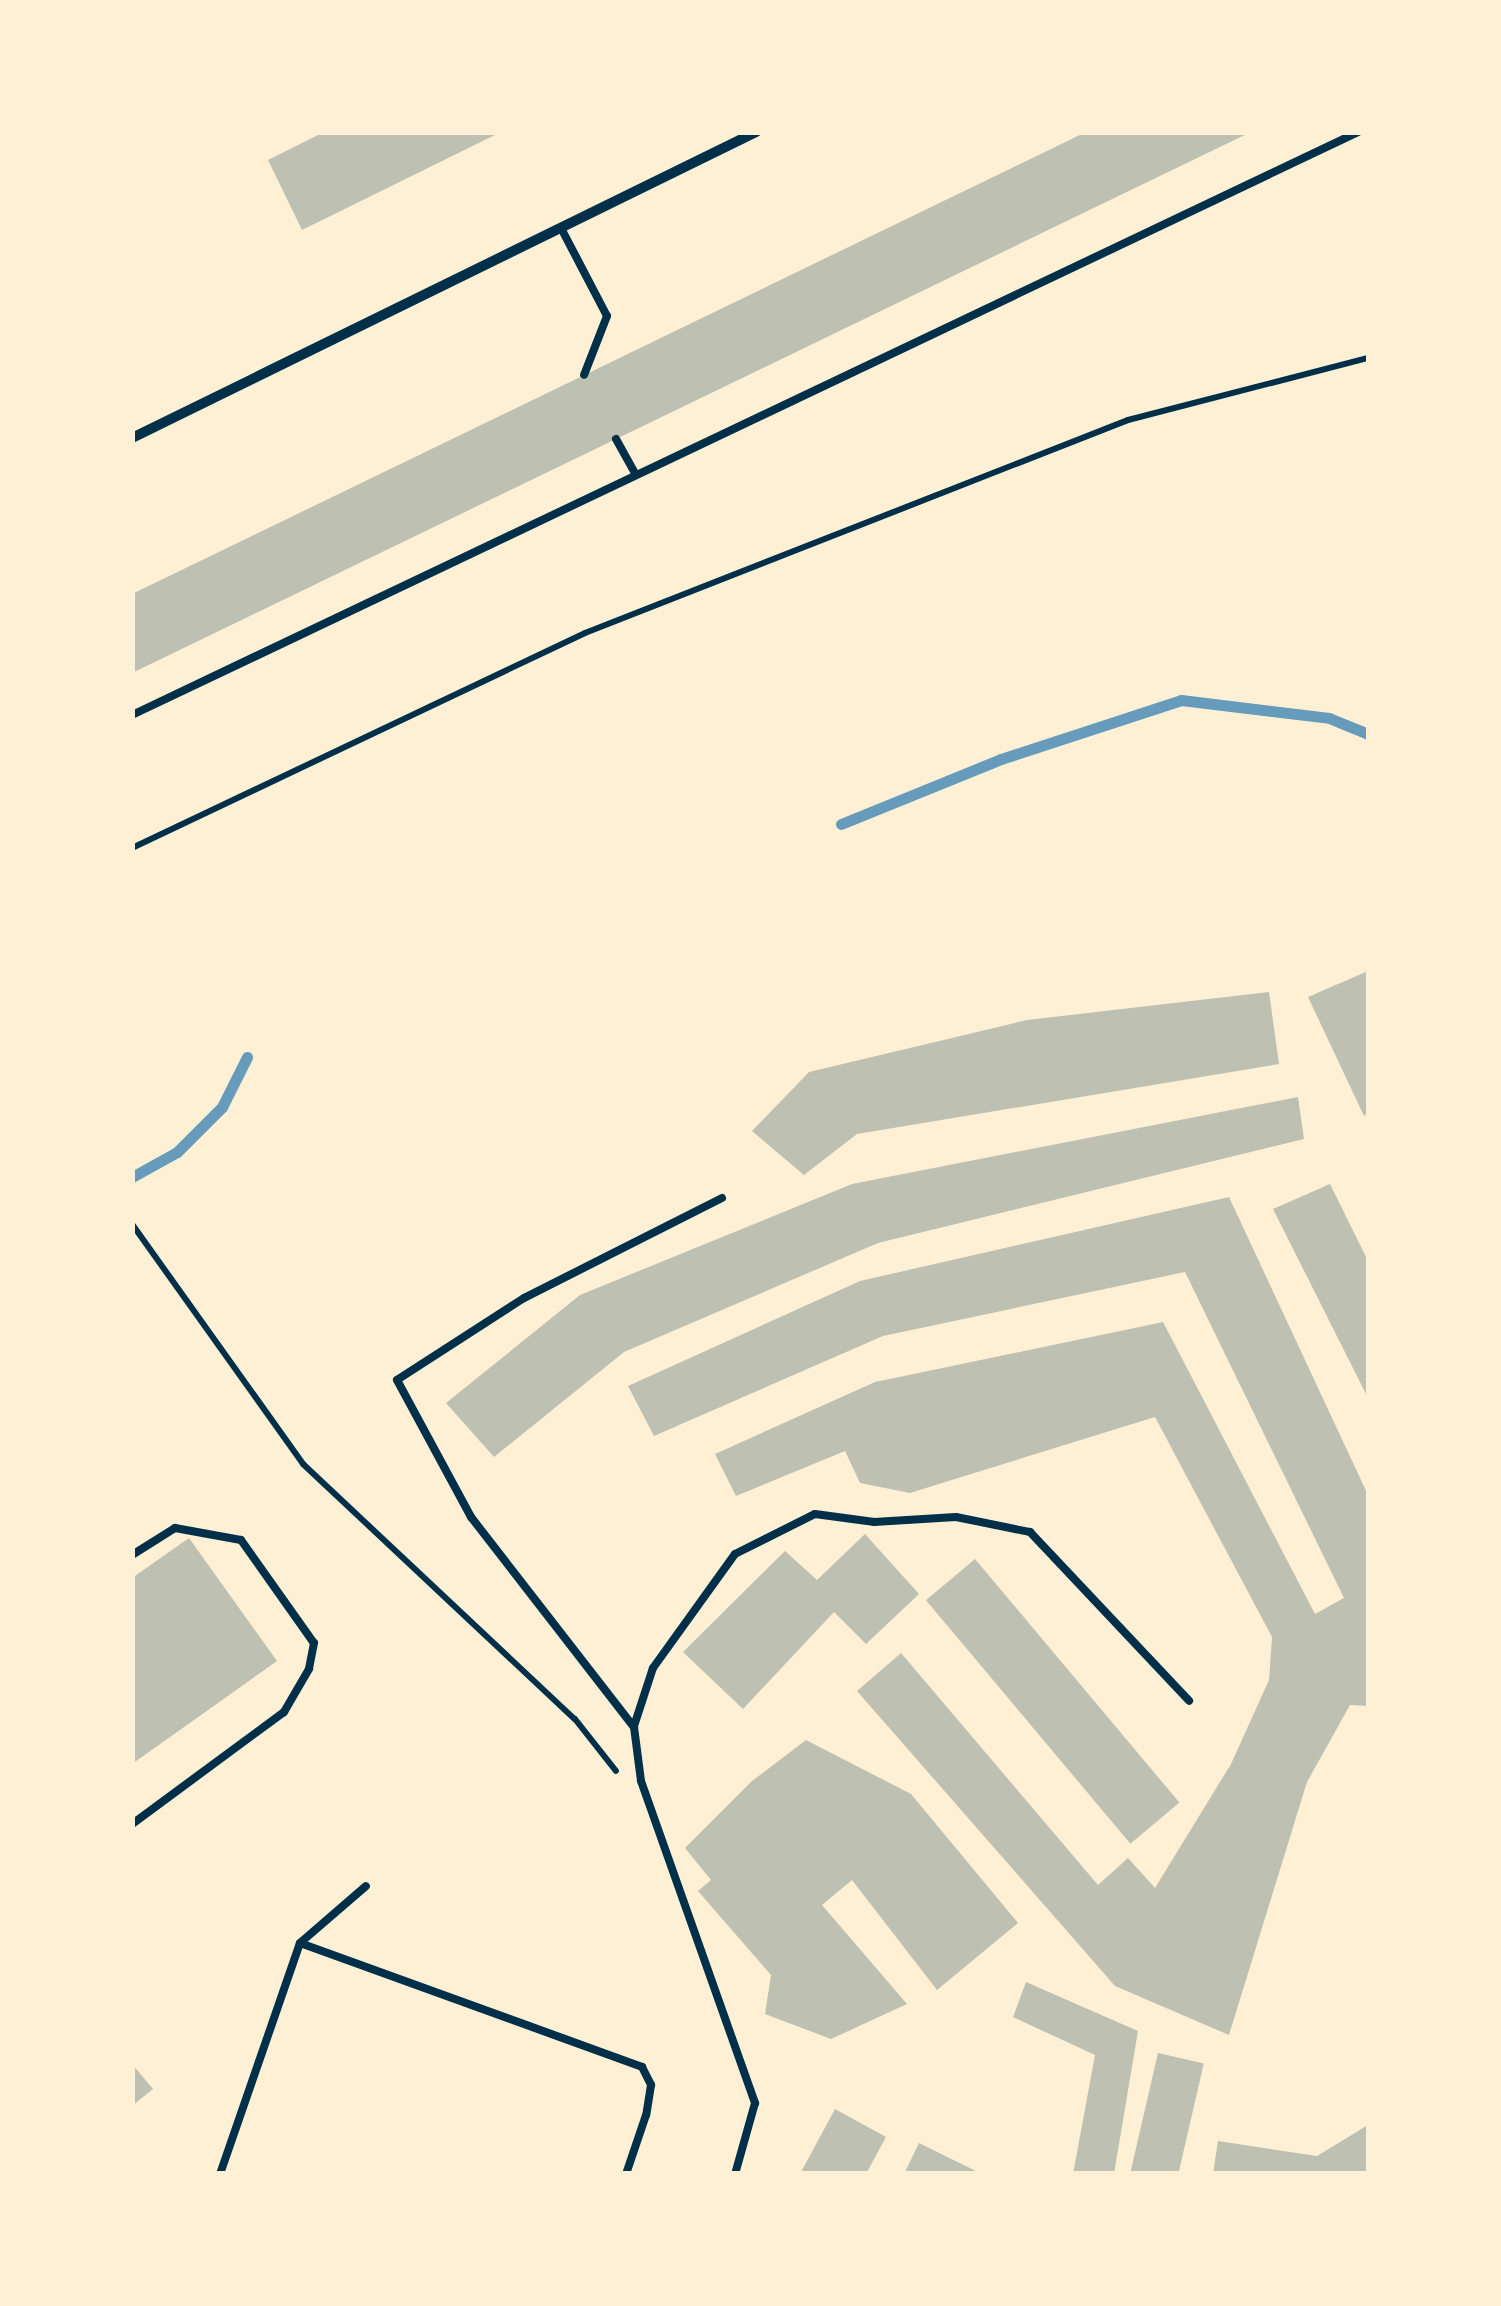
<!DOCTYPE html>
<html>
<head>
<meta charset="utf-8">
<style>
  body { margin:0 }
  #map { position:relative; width:1501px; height:2306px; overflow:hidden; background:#fdf0d5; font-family:Mulish,sans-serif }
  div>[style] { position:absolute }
  .stream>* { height:11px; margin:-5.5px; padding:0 5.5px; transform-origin:5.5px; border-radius:5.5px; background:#669bbc }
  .building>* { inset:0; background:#bec0b2; transform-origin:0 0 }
  .path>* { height:6px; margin:-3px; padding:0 3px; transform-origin:3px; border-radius:3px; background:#003049 }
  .service>* { height:8px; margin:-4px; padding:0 4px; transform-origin:4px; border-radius:4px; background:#003049 }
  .minor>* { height:10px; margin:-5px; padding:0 5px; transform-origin:5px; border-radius:5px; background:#003049 }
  span { translate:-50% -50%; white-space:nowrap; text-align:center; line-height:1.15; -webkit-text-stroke:10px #fdf0d5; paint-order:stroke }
  .frame { position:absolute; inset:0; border:135px solid #fdf0d5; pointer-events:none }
</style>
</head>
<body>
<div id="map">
  <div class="stream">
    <i style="left:841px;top:824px;width:173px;rotate:-22.1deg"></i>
    <i style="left:1001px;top:759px;width:189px;rotate:-18.1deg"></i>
    <i style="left:1181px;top:700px;width:149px;rotate:6.9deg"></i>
    <i style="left:1329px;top:718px;width:42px;rotate:22.3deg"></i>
    <i style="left:132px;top:1177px;width:51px;rotate:-29.1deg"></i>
    <i style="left:177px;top:1152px;width:64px;rotate:-45deg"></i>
    <i style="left:222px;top:1107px;width:56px;rotate:-63.4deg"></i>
  </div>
  <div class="building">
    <i style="clip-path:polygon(324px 132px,501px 132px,302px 230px,268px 160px)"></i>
    <i style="clip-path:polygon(1086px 132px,1251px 132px,132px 673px,132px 594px)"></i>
    <i style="clip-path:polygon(1368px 971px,1368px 1113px,1364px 1116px,1308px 997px)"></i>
    <i style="clip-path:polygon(1269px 992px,1279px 1064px,857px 1134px,804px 1175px,752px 1131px,809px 1072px,1027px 1020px)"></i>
    <i style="clip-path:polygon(1298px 1097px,1304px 1139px,878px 1243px,624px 1352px,494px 1457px,446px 1403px,580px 1295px,852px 1184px)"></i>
    <i style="clip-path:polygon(1330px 1184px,1368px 1261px,1368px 1398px,1273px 1209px)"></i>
    <i style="clip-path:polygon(1229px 1197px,1368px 1495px,1368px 1706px,1350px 1705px,1307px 1782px,1229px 2035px,1115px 1986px,857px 1691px,901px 1653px,1098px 1885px,1128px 1858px,1155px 1888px,1231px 1764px,1269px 1680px,1272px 1637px,1155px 1417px,910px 1493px,860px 1483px,845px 1451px,736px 1496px,715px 1454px,875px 1382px,1163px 1322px,1315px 1614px,1344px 1598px,1185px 1272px,883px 1336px,654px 1436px,628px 1386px,860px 1281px)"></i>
    <i style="clip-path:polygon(865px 1534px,919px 1594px,866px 1644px,834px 1612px,743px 1709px,683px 1652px,785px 1551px,817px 1580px)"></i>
    <i style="clip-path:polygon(189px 1538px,277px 1661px,132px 1764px,132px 1578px)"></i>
    <i style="left:975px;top:1559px;width:318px;height:64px;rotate:50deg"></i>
    <i style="clip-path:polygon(806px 1740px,911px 1794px,1018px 1923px,937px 1990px,852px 1880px,822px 1905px,907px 2004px,831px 2039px,765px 2014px,771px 1975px,698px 1891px,711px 1880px,685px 1848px,752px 1781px)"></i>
    <i style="clip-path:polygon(1026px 1982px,1138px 2031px,1114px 2174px,1073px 2174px,1095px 2055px,1013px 2017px)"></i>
    <i style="left:1158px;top:2053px;width:47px;height:123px;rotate:13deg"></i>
    <i style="clip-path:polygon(132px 2064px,153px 2089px,132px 2106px)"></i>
    <i style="clip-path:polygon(835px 2109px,886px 2137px,866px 2174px,800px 2174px)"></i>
    <i style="clip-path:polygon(1368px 2125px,1368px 2174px,1213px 2174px,1218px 2141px,1317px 2156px)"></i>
    <i style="clip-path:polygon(919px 2143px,982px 2174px,904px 2174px)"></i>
  </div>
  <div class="path">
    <i style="left:132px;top:848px;width:501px;rotate:-25.39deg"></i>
    <i style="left:585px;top:633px;width:583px;rotate:-21.42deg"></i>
    <i style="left:1128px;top:420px;width:248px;rotate:-14.5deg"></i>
    <i style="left:132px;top:1224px;width:295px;rotate:54.5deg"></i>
    <i style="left:303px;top:1464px;width:373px;rotate:43.2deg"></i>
    <i style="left:575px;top:1719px;width:66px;rotate:51.7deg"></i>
  </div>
  <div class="service">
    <i style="left:561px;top:228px;width:99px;rotate:62.4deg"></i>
    <i style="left:607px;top:316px;width:63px;rotate:111.3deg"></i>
    <i style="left:616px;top:439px;width:41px;rotate:60.9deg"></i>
    <i style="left:132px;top:715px;width:1358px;rotate:-25.43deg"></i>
    <i style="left:722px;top:1198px;width:222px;rotate:153.2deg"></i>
    <i style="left:524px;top:1298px;width:151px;rotate:147.2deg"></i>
    <i style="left:397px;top:1380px;width:156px;rotate:61.6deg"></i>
    <i style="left:471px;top:1517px;width:266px;rotate:52.2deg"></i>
    <i style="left:634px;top:1727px;width:54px;rotate:82.6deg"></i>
    <i style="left:641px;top:1781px;width:342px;rotate:70.5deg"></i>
    <i style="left:755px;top:2103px;width:74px;rotate:105.7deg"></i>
    <i style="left:132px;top:1555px;width:51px;rotate:-32.1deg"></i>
    <i style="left:175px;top:1528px;width:67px;rotate:10.3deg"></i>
    <i style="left:241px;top:1540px;width:126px;rotate:54.7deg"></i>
    <i style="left:314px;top:1643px;width:26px;rotate:101deg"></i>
    <i style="left:309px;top:1669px;width:50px;rotate:120.2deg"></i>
    <i style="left:284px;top:1712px;width:189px;rotate:143.6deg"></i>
    <i style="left:634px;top:1726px;width:61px;rotate:-71.9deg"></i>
    <i style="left:653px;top:1668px;width:140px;rotate:-54.3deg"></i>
    <i style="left:735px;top:1554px;width:89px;rotate:-26.6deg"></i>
    <i style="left:815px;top:1514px;width:60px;rotate:7.7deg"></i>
    <i style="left:874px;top:1522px;width:82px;rotate:-3.5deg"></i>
    <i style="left:956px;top:1517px;width:76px;rotate:11.5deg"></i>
    <i style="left:1030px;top:1532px;width:232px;rotate:46.7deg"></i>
    <i style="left:300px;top:1943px;width:364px;rotate:19.9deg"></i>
    <i style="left:642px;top:2067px;width:20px;rotate:63deg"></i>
    <i style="left:651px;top:2085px;width:30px;rotate:99deg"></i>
    <i style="left:646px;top:2115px;width:62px;rotate:108.7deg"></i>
    <i style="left:220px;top:2174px;width:244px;rotate:-70.9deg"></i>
    <i style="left:300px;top:1943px;width:87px;rotate:-40.8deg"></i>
  </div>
  <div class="minor">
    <i style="left:132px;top:438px;width:695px;rotate:-26.12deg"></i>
  </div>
  <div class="frame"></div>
</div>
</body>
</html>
